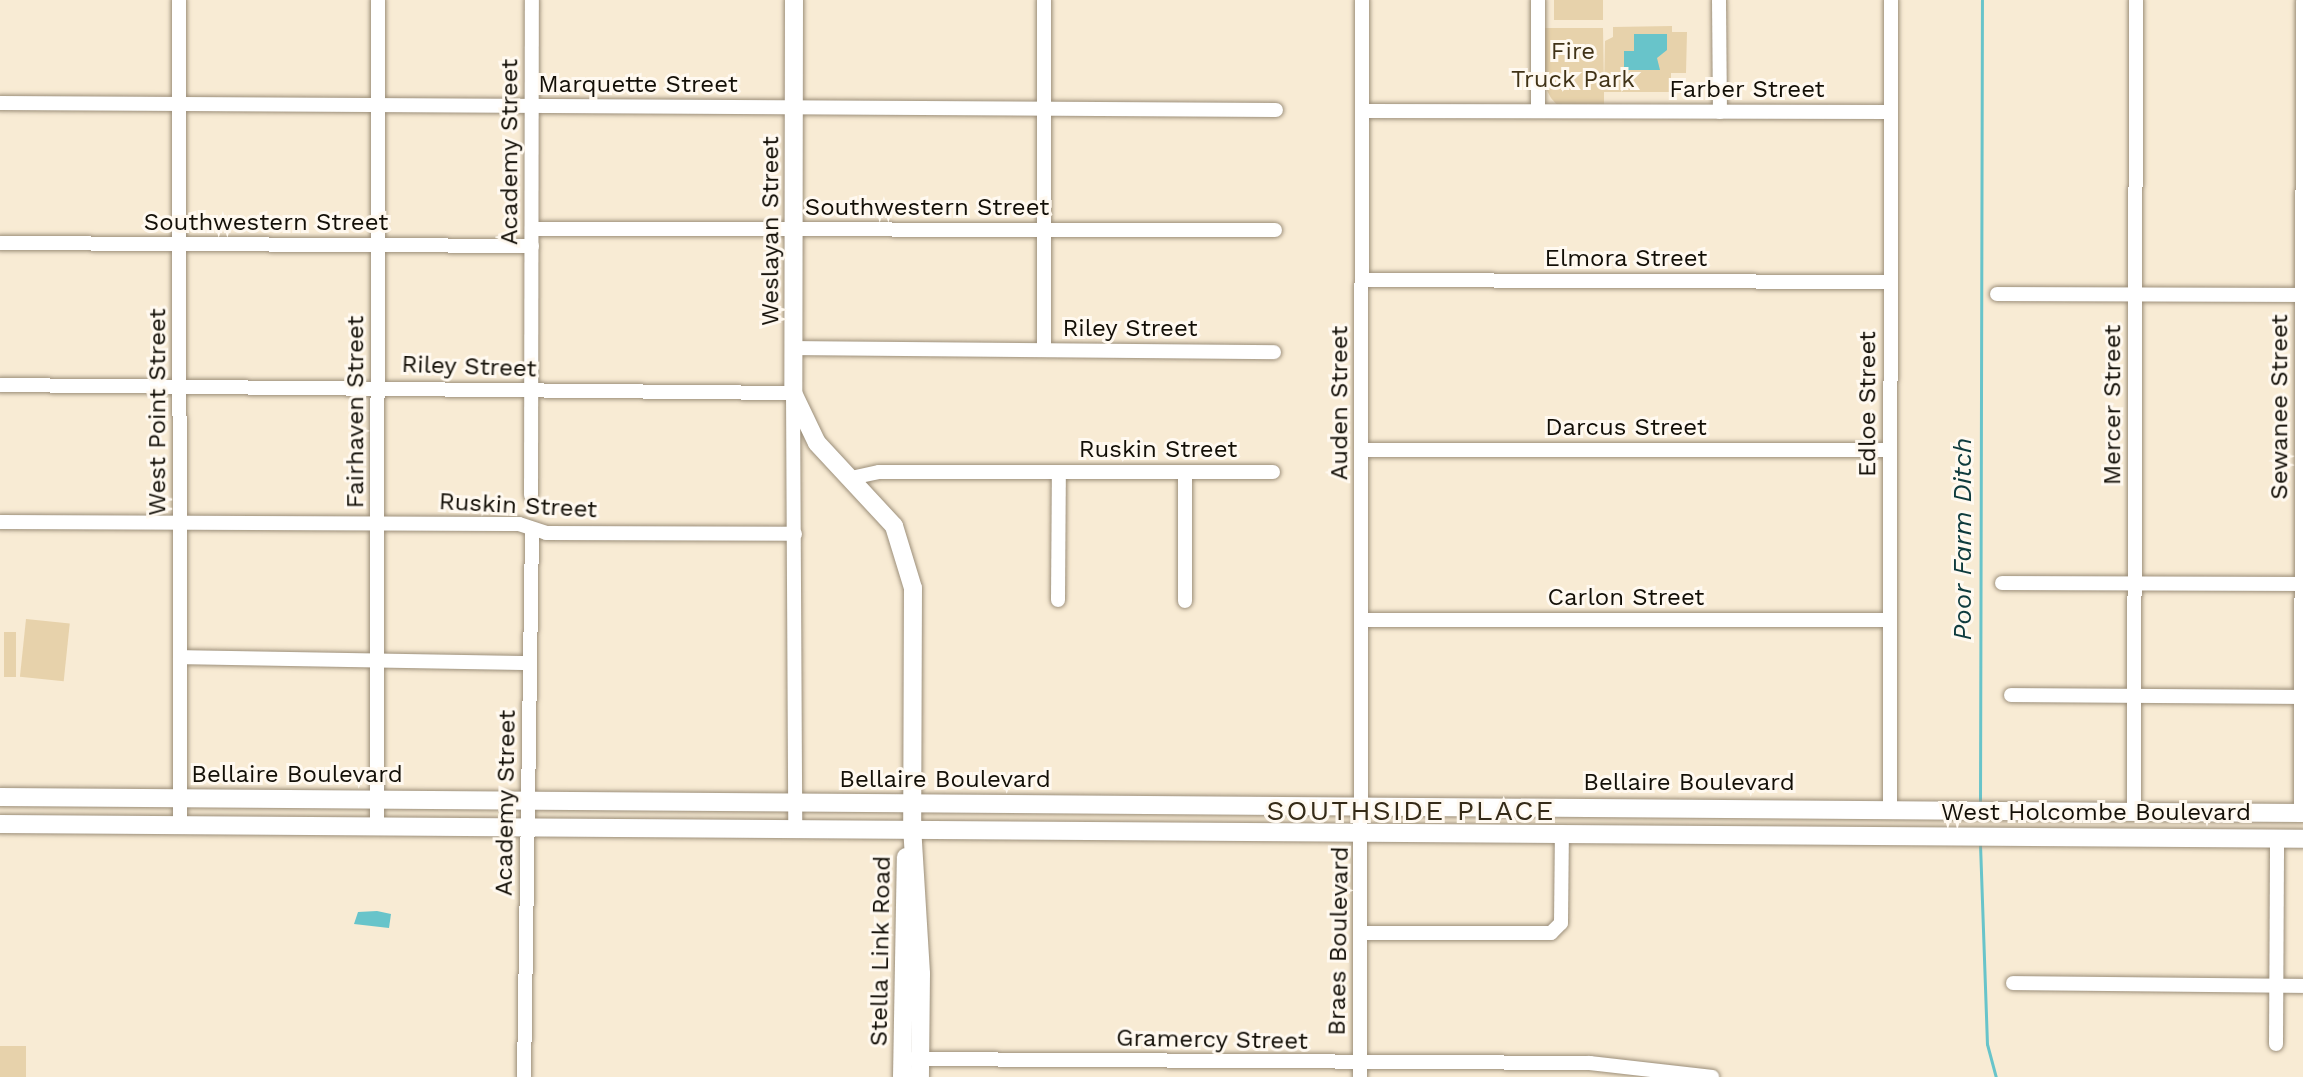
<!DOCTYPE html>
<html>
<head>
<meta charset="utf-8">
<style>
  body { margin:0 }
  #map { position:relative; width:2303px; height:1077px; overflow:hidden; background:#f8ebd4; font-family:"Work Sans",sans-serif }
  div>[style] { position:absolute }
  .green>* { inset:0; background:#e7d2ab; transform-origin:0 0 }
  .water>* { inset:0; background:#68c4ca }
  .stream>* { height:3px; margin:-1.5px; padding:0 1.5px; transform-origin:1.5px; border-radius:1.5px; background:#68c4ca }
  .roads { filter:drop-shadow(0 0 2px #9b8e79) drop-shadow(0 0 2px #9b8e79) }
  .minor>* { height:14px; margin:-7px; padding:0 7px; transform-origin:7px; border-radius:7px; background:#fff }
  .major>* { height:18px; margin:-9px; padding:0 9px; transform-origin:9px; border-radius:9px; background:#fff }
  span { translate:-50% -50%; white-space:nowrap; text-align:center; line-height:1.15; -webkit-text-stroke:6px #fff9f0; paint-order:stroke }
  .park-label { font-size:24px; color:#413317 }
  .street-label { font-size:24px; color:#130f07 }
  .water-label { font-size:26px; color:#0e3b3d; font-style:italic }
  .quarter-label { font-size:28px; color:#352b18; letter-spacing:2px }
</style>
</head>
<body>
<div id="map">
  <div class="green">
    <i style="left:1554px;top:0;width:49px;height:20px"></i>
    <i style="clip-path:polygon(1672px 26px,1672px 32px,1687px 32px,1686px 73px,1671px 73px,1671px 92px,1604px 92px,1604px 106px,1559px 107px,1551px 98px,1543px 83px,1543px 28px,1603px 28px,1604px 88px,1605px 41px,1613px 37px,1613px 27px)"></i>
    <i style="left:26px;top:619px;width:44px;height:58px;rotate:6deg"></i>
    <i style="left:4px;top:632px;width:12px;height:45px"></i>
    <i style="left:0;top:1046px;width:26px;height:31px"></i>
  </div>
  <div class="water">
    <i style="clip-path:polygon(1634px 34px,1667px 34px,1667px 50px,1657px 58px,1660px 70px,1624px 70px,1624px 51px,1634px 51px)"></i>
    <i style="clip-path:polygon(377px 911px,391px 914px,389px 928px,354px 924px,358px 912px)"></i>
  </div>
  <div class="stream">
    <i style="left:1980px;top:804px;width:804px;rotate:-89.86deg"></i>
    <i style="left:1980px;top:844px;width:200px;rotate:88deg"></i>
    <i style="left:1987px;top:1044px;width:34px;rotate:75deg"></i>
  </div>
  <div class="roads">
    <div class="minor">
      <i style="left:179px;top:0;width:824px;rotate:89.93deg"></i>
      <i style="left:1044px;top:0;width:350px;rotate:90deg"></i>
      <i style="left:1719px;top:0;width:112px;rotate:89.5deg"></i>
      <i style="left:0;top:103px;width:1276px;rotate:0.31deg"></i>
      <i style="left:1362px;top:111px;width:529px;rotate:0.11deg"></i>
      <i style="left:1538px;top:111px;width:111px;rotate:-90deg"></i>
      <i style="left:532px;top:229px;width:743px;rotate:0.08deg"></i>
      <i style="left:0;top:243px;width:532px;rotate:0.32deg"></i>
      <i style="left:1362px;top:280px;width:528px;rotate:0.22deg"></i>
      <i style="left:1997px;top:294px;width:306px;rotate:0.2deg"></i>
      <i style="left:794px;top:348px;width:480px;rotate:0.5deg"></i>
      <i style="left:0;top:385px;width:793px;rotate:0.58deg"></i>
      <i style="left:793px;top:393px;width:433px;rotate:89.7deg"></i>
      <i style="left:1362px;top:450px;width:528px"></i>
      <i style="left:1185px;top:473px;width:128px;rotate:90deg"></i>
      <i style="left:851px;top:478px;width:29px;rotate:-12deg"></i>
      <i style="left:879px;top:472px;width:394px"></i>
      <i style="left:531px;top:495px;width:495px;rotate:-89.9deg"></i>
      <i style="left:0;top:522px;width:519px;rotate:0.22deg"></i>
      <i style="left:519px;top:524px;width:28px;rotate:18deg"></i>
      <i style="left:546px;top:533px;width:249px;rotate:0.2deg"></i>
      <i style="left:2002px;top:583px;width:299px;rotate:0.2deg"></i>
      <i style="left:1058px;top:600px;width:128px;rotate:-89.6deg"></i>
      <i style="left:1362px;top:620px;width:528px"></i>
      <i style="left:180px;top:657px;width:350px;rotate:1deg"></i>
      <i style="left:2011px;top:695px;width:290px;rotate:0.4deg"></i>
      <i style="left:1890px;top:808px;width:808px;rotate:-89.93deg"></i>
      <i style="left:2134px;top:811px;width:811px;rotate:-89.86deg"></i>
      <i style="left:2301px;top:813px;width:812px;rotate:-89.86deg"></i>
      <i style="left:377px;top:825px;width:825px;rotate:-89.93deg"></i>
      <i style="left:1362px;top:933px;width:189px"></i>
      <i style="left:1551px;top:933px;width:14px;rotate:-45deg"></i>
      <i style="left:1561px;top:923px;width:91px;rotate:-89.4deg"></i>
      <i style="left:2013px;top:983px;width:290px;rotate:0.6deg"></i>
      <i style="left:2276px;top:1044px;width:206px;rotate:-89.7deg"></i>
      <i style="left:913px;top:1059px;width:677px;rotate:0.34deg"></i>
      <i style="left:1590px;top:1063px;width:123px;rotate:6.5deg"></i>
      <i style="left:524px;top:1077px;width:548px;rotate:-89.16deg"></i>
      <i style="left:1360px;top:1077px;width:1077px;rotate:-89.89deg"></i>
    </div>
    <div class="major">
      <i style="left:794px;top:0;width:393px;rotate:90.1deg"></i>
      <i style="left:793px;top:393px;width:55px;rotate:64.4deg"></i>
      <i style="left:817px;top:443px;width:113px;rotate:47.1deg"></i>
      <i style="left:894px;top:526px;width:65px;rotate:73deg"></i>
      <i style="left:913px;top:588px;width:238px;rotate:90.2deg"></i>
      <i style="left:912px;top:826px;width:148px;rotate:86.5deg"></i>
      <i style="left:921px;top:974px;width:103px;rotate:90.6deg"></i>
      <i style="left:0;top:797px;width:2303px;rotate:0.4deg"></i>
      <i style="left:0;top:824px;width:2303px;rotate:0.37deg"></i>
      <i style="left:902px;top:1077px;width:220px;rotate:-89deg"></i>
    </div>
  </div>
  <div class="park-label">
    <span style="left:1573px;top:66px">Fire<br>Truck Park</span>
  </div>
  <div class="street-label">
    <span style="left:638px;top:85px">Marquette Street</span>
    <span style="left:1747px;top:90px">Farber Street</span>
    <span style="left:510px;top:152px;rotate:-90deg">Academy Street</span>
    <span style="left:927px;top:208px">Southwestern Street</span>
    <span style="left:266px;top:223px">Southwestern Street</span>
    <span style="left:771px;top:231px;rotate:-90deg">Weslayan Street</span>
    <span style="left:1626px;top:259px">Elmora Street</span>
    <span style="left:1130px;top:329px">Riley Street</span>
    <span style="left:469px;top:367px;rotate:2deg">Riley Street</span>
    <span style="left:1340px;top:403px;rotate:-90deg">Auden Street</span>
    <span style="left:1868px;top:404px;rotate:-90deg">Edloe Street</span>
    <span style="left:2113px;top:405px;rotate:-90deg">Mercer Street</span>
    <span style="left:2280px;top:407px;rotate:-90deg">Sewanee Street</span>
    <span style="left:158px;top:412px;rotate:-90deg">West Point Street</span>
    <span style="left:356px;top:412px;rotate:-90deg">Fairhaven Street</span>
    <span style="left:1626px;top:428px">Darcus Street</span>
    <span style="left:1158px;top:450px">Ruskin Street</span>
    <span style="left:518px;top:506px;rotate:3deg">Ruskin Street</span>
    <span style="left:1626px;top:598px">Carlon Street</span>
    <span style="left:297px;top:775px">Bellaire Boulevard</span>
    <span style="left:945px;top:780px">Bellaire Boulevard</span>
    <span style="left:1689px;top:783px">Bellaire Boulevard</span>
    <span style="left:506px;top:803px;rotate:-89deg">Academy Street</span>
    <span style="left:2096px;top:813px">West Holcombe Boulevard</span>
    <span style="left:1339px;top:941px;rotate:-89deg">Braes Boulevard</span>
    <span style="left:881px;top:951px;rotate:-89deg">Stella Link Road</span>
    <span style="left:1212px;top:1040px;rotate:1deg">Gramercy Street</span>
  </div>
  <div class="water-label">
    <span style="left:1963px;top:539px;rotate:-90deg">Poor Farm Ditch</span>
  </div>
  <div class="quarter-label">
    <span style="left:1411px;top:811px">SOUTHSIDE PLACE</span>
  </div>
</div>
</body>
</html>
